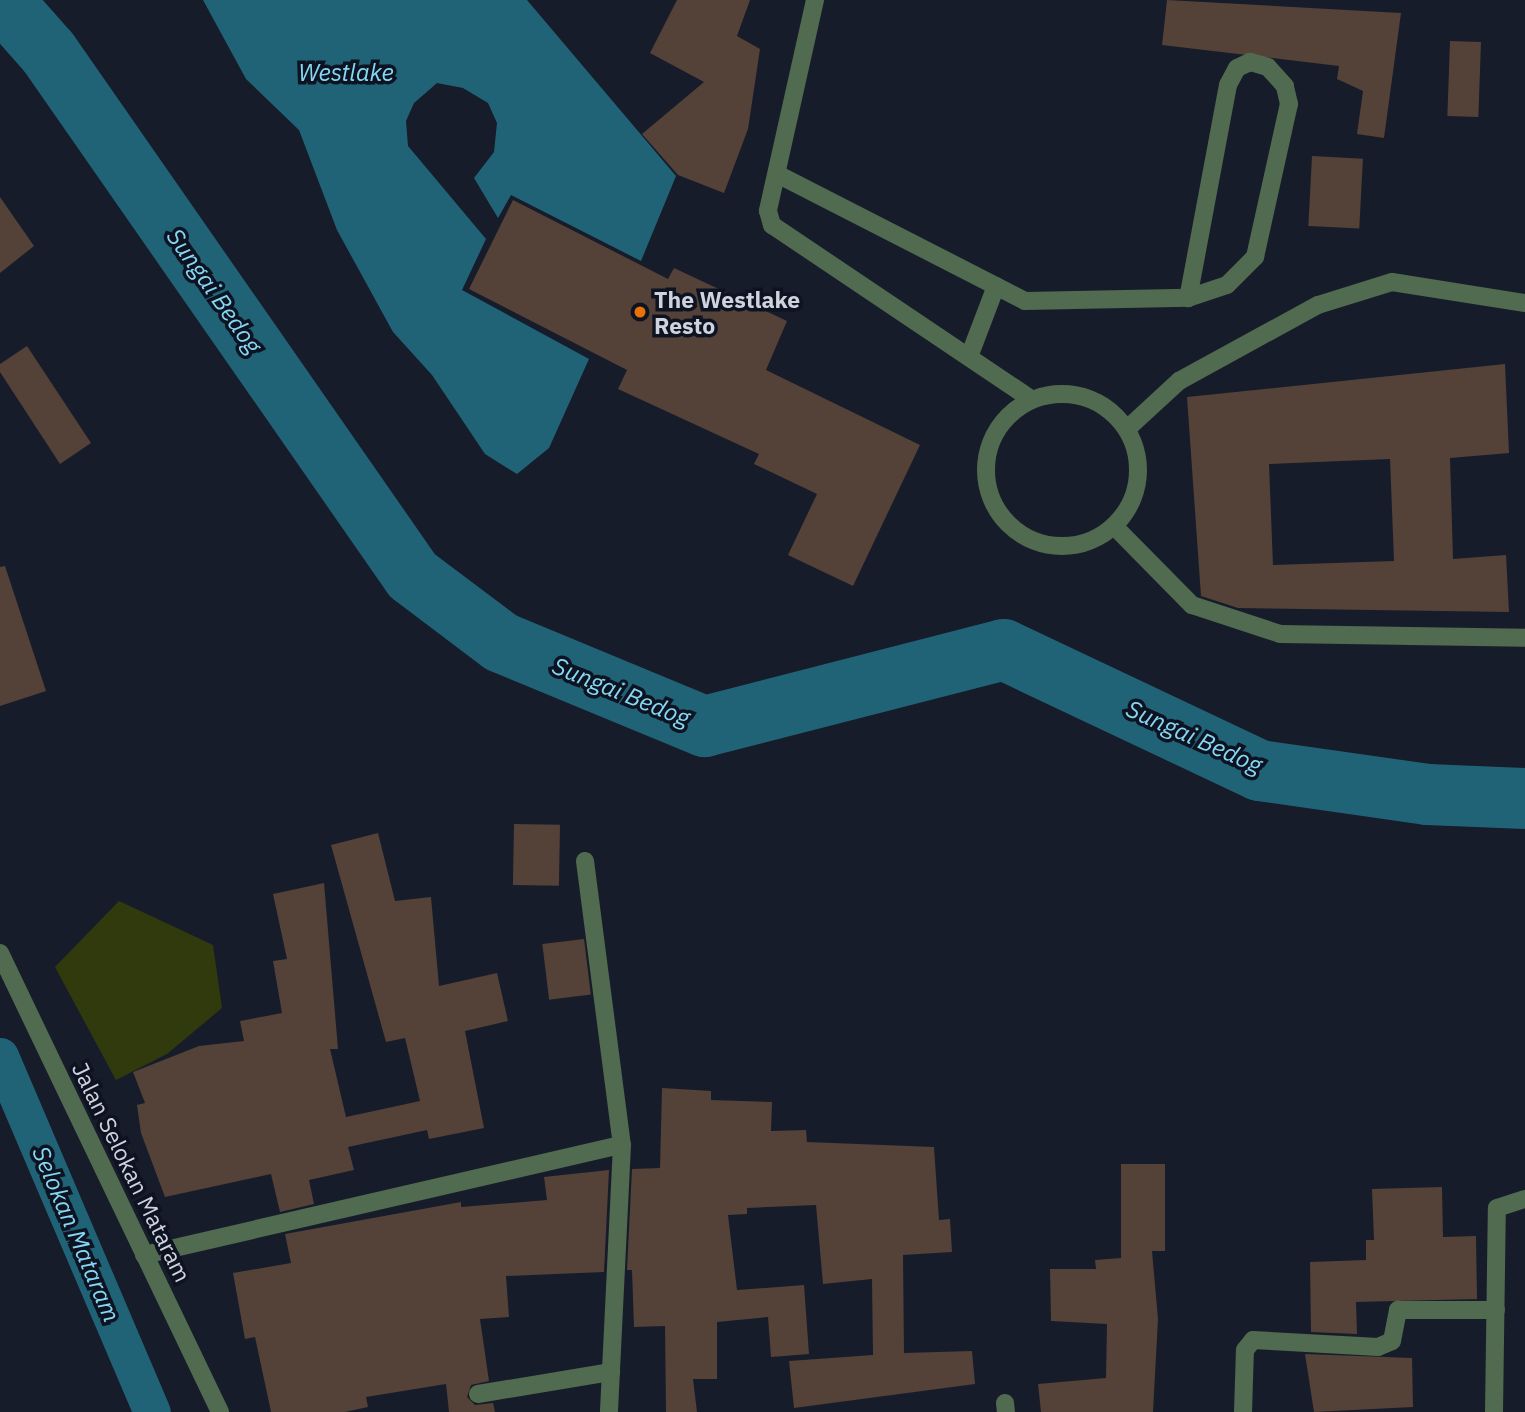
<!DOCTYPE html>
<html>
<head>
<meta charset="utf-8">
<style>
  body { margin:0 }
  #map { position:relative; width:1525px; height:1412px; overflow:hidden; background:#171c2b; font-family:"IBM Plex Sans",sans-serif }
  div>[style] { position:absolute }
  .green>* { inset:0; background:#313a0d }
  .water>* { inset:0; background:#216376 }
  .canal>* { height:37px; margin:-18.5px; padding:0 18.5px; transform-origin:18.5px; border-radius:18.5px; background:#216376 }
  .river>* { height:61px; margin:-30.5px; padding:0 30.5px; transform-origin:30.5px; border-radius:30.5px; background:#216376 }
  .building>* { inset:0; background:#544138; transform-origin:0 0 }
  .minor>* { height:18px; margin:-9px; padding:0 9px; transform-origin:9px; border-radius:9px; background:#506b4f }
  .minor>.ring { margin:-9px; padding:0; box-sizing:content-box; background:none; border:18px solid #506b4f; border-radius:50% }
  .dots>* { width:19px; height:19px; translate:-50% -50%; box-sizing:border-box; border:4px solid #0e1322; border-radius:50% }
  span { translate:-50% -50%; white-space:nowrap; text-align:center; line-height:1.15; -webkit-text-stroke:7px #0e1322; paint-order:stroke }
  .poi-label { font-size:23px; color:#cfd3de; font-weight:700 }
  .left { translate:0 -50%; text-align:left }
  .street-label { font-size:23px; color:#cfd3de }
  .water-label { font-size:24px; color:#85d8f3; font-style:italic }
</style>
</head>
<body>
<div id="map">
  <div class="green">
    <i style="clip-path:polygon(119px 901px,213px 945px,222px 1008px,167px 1054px,116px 1080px,55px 967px)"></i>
  </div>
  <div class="water">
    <i style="clip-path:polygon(203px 0,527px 0,676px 176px,641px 261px,511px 195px,498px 218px,474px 178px,494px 152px,497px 123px,488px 103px,463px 88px,437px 83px,414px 103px,406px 121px,408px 146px,486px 239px,462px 290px,589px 359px,549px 448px,517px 474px,485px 454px,432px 375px,393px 332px,337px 230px,299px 130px,246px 79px)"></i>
  </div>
  <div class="canal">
    <i style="left:0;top:1056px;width:387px;rotate:66.9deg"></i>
  </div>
  <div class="river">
    <i style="left:2px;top:0;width:69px;rotate:48.5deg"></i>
    <i style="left:48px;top:52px;width:637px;rotate:55.16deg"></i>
    <i style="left:412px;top:575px;width:111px;rotate:37deg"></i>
    <i style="left:501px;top:642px;width:220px;rotate:22.5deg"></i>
    <i style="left:704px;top:726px;width:309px;rotate:-14.4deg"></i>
    <i style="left:1003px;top:649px;width:283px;rotate:25.3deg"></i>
    <i style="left:1259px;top:770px;width:170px;rotate:8.1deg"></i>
    <i style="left:1427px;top:794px;width:98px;rotate:2.3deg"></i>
  </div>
  <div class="building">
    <i style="clip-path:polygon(677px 0,750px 0,737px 36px,760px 49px,748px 129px,724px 193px,678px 175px,642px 134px,704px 82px,650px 53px)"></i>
    <i style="clip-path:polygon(1167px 0,1401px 13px,1384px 138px,1357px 134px,1363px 91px,1337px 79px,1339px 66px,1162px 45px)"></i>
    <i style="left:1450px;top:41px;width:31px;height:75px;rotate:2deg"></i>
    <i style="left:1312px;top:156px;width:51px;height:70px;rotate:3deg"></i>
    <i style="clip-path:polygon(0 197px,34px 246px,0 273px)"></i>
    <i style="clip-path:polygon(513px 200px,668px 279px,674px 268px,787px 321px,766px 370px,920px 445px,853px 586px,788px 555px,817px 494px,754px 464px,759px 454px,618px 389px,627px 370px,469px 289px)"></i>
    <i style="clip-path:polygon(27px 346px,91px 443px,60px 464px,0 372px,0 364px)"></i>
    <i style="clip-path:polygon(evenodd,1505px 364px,1509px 453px,1450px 458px,1453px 559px,1506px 555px,1509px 612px,1238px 608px,1201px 596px,1187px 397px,1505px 364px,1390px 459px,1394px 561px,1273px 565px,1269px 464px,1390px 459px)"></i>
    <i style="clip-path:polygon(5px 566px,46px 691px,0 706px,0 567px)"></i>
    <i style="left:514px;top:824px;width:46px;height:61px;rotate:1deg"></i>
    <i style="clip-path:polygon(378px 833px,395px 901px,431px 897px,439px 986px,497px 973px,508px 1021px,465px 1031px,484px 1128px,429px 1139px,427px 1130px,348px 1147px,354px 1170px,309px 1180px,314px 1204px,280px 1212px,271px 1174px,165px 1197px,141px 1133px,137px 1105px,145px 1103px,133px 1072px,199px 1046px,244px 1041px,240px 1021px,282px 1013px,273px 961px,287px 959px,273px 894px,324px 883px,338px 1049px,330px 1049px,346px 1117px,420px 1101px,405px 1038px,386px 1042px,331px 845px)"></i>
    <i style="left:584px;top:939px;width:56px;height:42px;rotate:83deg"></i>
    <i style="clip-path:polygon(662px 1088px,711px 1091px,711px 1100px,772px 1102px,771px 1131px,806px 1130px,807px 1142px,934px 1147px,939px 1220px,950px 1219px,952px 1252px,903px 1255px,904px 1353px,972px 1351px,975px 1384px,794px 1408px,789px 1361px,873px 1355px,872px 1279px,823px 1284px,816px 1205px,747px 1208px,747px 1214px,728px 1215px,737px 1290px,804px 1285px,809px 1354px,771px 1357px,768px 1317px,717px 1322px,717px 1379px,693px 1379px,697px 1412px,666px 1412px,665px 1326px,634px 1327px,632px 1270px,627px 1270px,632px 1169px,660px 1168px)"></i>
    <i style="clip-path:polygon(1121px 1164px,1165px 1164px,1165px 1251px,1152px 1251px,1158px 1319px,1153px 1412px,1041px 1412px,1038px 1384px,1106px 1378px,1107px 1324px,1051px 1321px,1050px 1269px,1096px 1269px,1095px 1260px,1121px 1258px)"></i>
    <i style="clip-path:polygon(609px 1170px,604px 1272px,506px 1276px,509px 1317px,480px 1319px,489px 1381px,471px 1385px,467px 1397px,475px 1405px,493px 1403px,495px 1412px,449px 1412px,446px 1384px,366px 1397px,368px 1407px,345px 1412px,271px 1412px,255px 1337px,245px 1339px,233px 1273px,291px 1263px,285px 1234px,461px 1202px,461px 1207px,547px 1200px,544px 1177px)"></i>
    <i style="clip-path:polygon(1442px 1187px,1443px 1237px,1476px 1236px,1477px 1299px,1356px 1302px,1357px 1334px,1311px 1332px,1310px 1262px,1366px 1260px,1366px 1240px,1374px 1240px,1372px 1189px)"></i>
    <i style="clip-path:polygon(1305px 1354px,1412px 1358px,1413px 1407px,1314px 1412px)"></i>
  </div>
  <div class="minor">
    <i style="left:815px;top:0;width:216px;rotate:102.6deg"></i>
    <i style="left:768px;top:211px;width:15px;rotate:74deg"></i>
    <i style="left:772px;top:225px;width:312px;rotate:33.9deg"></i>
    <i style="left:779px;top:175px;width:276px;rotate:27.1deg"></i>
    <i style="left:1025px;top:301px;width:163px;rotate:-1.1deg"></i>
    <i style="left:1188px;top:298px;width:41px;rotate:-18.4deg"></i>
    <i style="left:1227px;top:285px;width:40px;rotate:-45deg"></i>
    <i style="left:1255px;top:257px;width:157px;rotate:-77.5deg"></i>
    <i style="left:1289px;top:104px;width:18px;rotate:-103deg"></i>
    <i style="left:1285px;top:86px;width:25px;rotate:-132deg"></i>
    <i style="left:1268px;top:67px;width:19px;rotate:-164deg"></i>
    <i style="left:1250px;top:62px;width:14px;rotate:155deg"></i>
    <i style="left:1237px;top:68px;width:19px;rotate:118deg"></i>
    <i style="left:1228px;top:85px;width:217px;rotate:100.6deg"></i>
    <i style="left:969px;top:357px;width:76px;rotate:-69.2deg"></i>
    <i class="ring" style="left:986px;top:394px;width:134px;height:134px"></i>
    <i style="left:1127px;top:429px;width:71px;rotate:-42.7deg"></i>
    <i style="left:1179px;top:381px;width:158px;rotate:-28.7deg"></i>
    <i style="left:1318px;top:305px;width:77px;rotate:-17.3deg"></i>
    <i style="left:1392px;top:282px;width:135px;rotate:9deg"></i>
    <i style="left:1115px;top:527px;width:110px;rotate:45.4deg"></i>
    <i style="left:1192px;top:605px;width:93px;rotate:18.2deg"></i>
    <i style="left:1280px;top:634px;width:245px;rotate:0.9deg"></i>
    <i style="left:585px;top:861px;width:286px;rotate:82.6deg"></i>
    <i style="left:622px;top:1145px;width:267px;rotate:92.8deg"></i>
    <i style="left:0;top:953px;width:509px;rotate:64.39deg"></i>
    <i style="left:144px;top:1255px;width:490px;rotate:-13deg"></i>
    <i style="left:478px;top:1394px;width:135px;rotate:-9.4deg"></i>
    <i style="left:1005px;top:1403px;width:9px;rotate:84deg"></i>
    <i style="left:1243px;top:1412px;width:62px;rotate:-88.2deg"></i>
    <i style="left:1245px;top:1350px;width:13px;rotate:-51deg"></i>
    <i style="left:1253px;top:1340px;width:125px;rotate:3.2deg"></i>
    <i style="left:1378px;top:1347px;width:15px;rotate:-23deg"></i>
    <i style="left:1392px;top:1341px;width:32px;rotate:-79deg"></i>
    <i style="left:1398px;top:1310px;width:98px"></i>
    <i style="left:1494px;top:1412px;width:204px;rotate:-89.2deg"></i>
    <i style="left:1497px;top:1208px;width:29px;rotate:-18deg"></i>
  </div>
  <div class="dots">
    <i style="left:640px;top:312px;background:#e8710a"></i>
  </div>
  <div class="poi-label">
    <span class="left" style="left:654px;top:312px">The Westlake<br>Resto</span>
  </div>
  <div class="street-label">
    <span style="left:132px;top:1172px;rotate:64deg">Jalan Selokan Mataram</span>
  </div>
  <div class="water-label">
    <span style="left:346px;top:73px">Westlake</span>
    <span style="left:214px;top:291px;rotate:55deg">Sungai Bedog</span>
    <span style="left:621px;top:692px;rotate:22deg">Sungai Bedog</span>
    <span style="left:1194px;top:737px;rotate:24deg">Sungai Bedog</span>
    <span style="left:76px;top:1234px;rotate:67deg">Selokan Mataram</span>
  </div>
</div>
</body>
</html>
